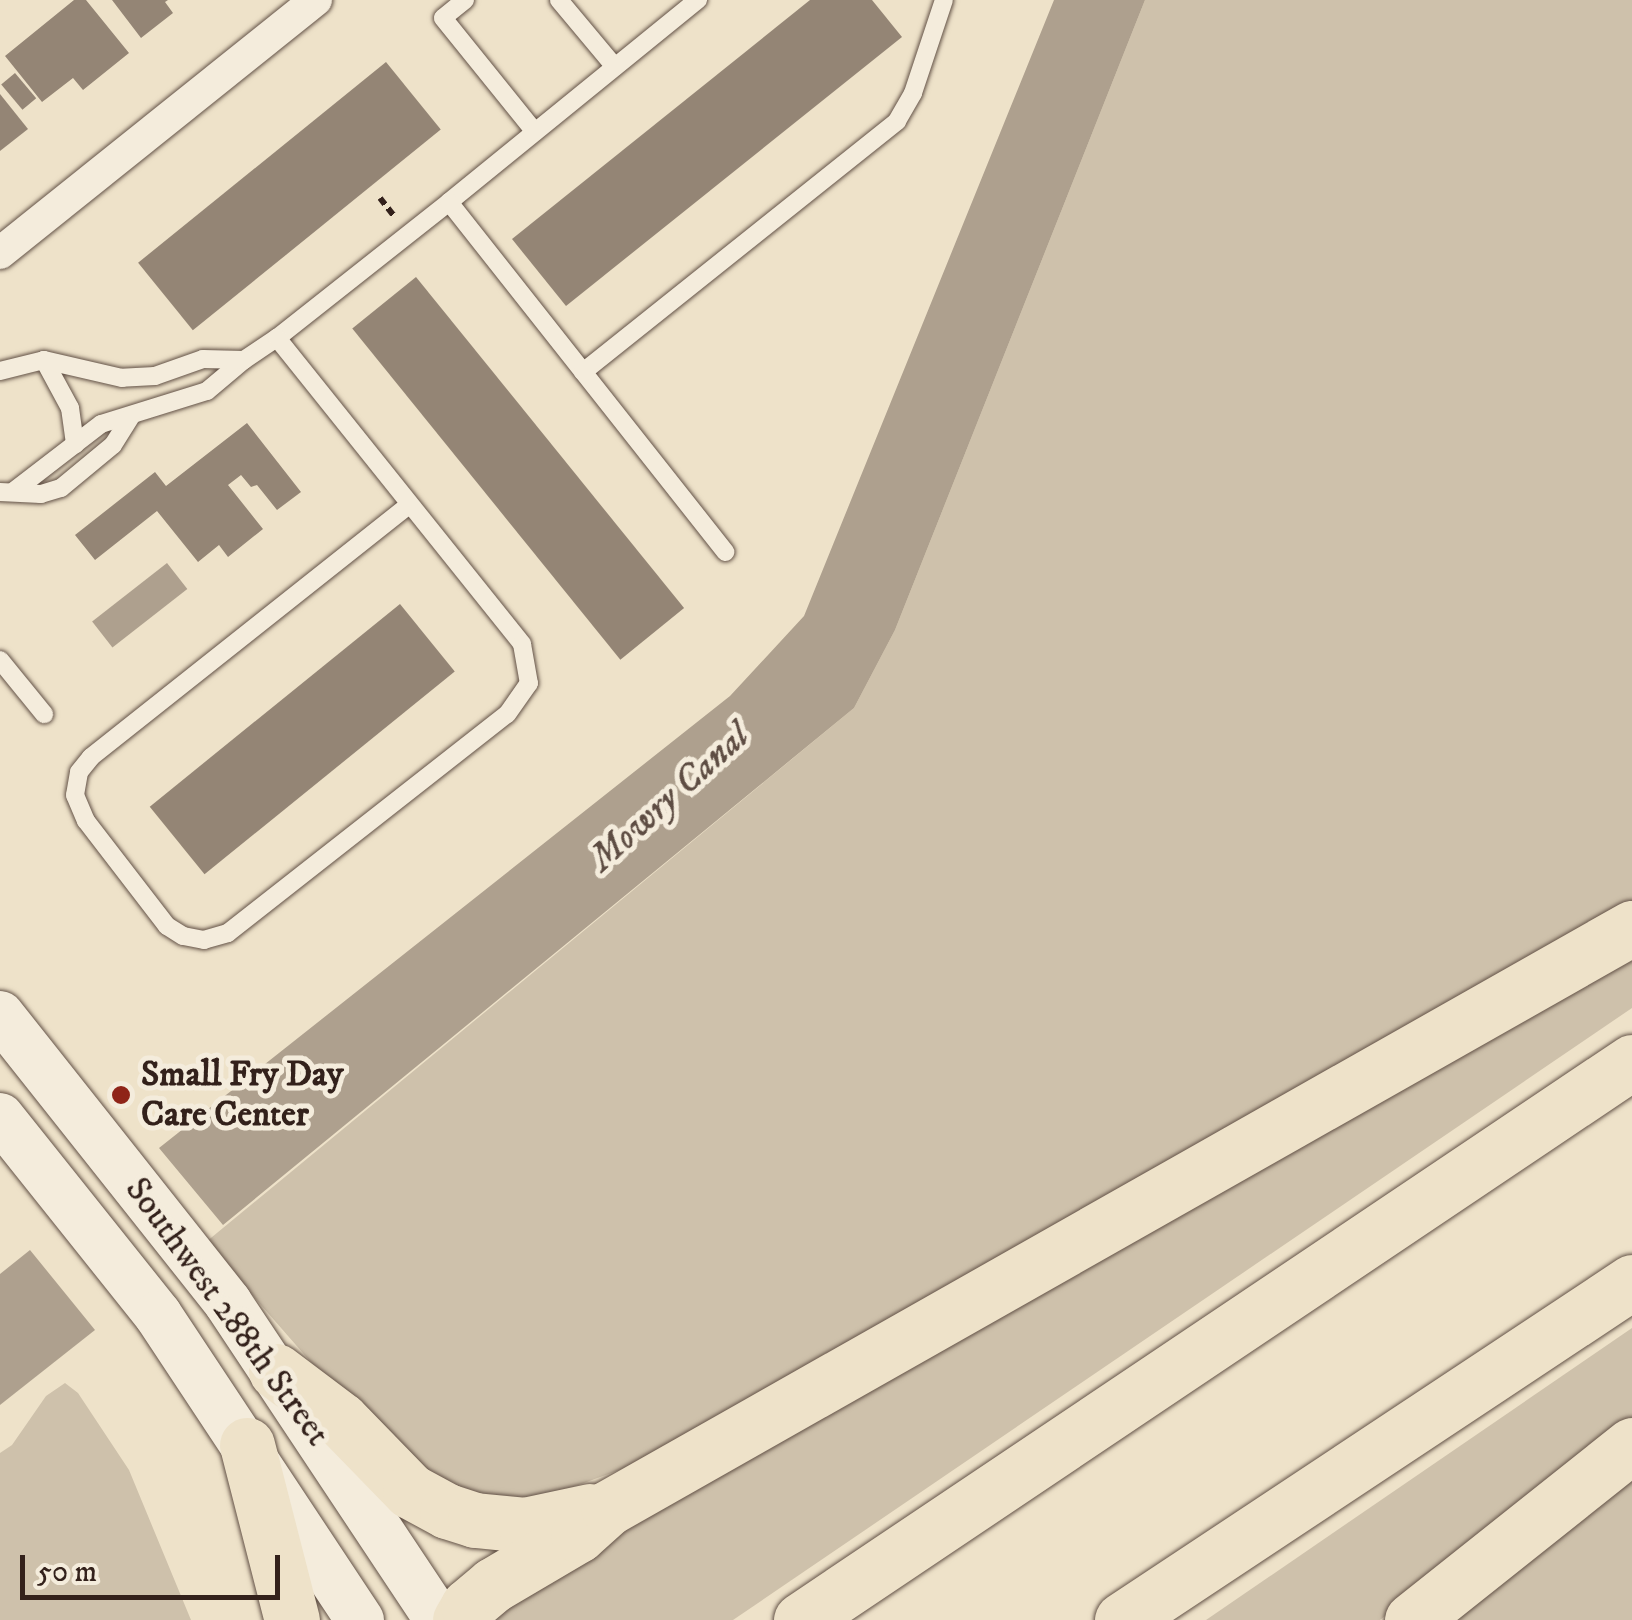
<!DOCTYPE html>
<html>
<head>
<meta charset="utf-8">
<style>
  body { margin:0 }
  #map { position:relative; width:1632px; height:1620px; overflow:hidden; background:#eee2c9; font-family:"IM FELL DW Pica",serif }
  div>[style] { position:absolute }
  .green>* { inset:0; background:#cec1ab }
  .water>* { inset:0; background:#aea08e; transform-origin:0 0 }
  .building>* { inset:0; background:#948575; transform-origin:0 0 }
  .path>* { height:6px; margin-top:-3px; transform-origin:0; background:repeating-linear-gradient(90deg,#33211b 0 8px,transparent 0 13px) }
  .roads { filter:drop-shadow(0 0 2px #625146) drop-shadow(0 0 2px #625146) }
  .lane>* { height:18px; margin:-9px; padding:0 9px; transform-origin:9px; border-radius:9px; background:#f4ecdc }
  .street>* { height:32px; margin:-16px; padding:0 16px; transform-origin:16px; border-radius:16px; background:#f4ecdc }
  .secondary>* { height:48px; margin:-24px; padding:0 24px; transform-origin:24px; border-radius:24px; background:#f4ecdc }
  .highway>* { height:55px; margin:-27.5px; padding:0 27.5px; transform-origin:27.5px; border-radius:27.5px; background:#eee2c9 }
  .dots>* { width:28px; height:28px; translate:-50% -50%; box-sizing:border-box; border:5px solid #f4ecdc; border-radius:50% }
  span { translate:-50% -50%; white-space:nowrap; text-align:center; line-height:1.15; -webkit-text-stroke:10px #f4ecdc; paint-order:stroke }
  .poi-label { font-size:35px; color:#33211b; font-weight:700 }
  .left { translate:0 -50%; text-align:left }
  .street-label { font-size:35px; color:#33211b }
  .water-label { font-size:38px; color:#5e4d43; font-style:italic }
  .scale { position:absolute; left:20px; top:1555px; width:260px; height:45px; box-sizing:border-box; border:5px solid #33211b; border-top:0; padding-left:12px; font-size:30px; line-height:35px; white-space:nowrap; color:#33211b; -webkit-text-stroke:8px #f4ecdc; paint-order:stroke }
</style>
</head>
<body>
<div id="map">
  <div class="green">
    <i style="clip-path:polygon(1145px 0,1632px 0,1632px 905px,625px 1468px,559px 1492px,480px 1509px,378px 1439px,206px 1242px,854px 708px,895px 630px)"></i>
    <i style="clip-path:polygon(1632px 945px,1632px 1008px,733px 1620px,483px 1620px,490px 1594px)"></i>
    <i style="clip-path:polygon(1632px 1328px,1632px 1423px,1380px 1620px,1206px 1620px)"></i>
    <i style="clip-path:polygon(65px 1383px,78px 1393px,129px 1470px,191px 1620px,0 1620px,0 1453px,12px 1445px,46px 1396px)"></i>
    <i style="clip-path:polygon(1632px 1462px,1632px 1620px,1434px 1620px)"></i>
  </div>
  <div class="water">
    <i style="clip-path:polygon(1054px 0,1145px 0,895px 630px,854px 708px,223px 1225px,159px 1148px,730px 696px,804px 616px)"></i>
    <i style="left:167px;top:563px;width:33px;height:95px;rotate:52deg"></i>
    <i style="clip-path:polygon(30px 1250px,95px 1330px,0 1405px,0 1274px)"></i>
  </div>
  <div class="building">
    <i style="clip-path:polygon(74px 0,86px 0,129px 53px,83px 90px,73px 78px,42px 102px,5px 56px)"></i>
    <i style="clip-path:polygon(112px 0,168px 0,165px 2px,173px 13px,141px 38px)"></i>
    <i style="clip-path:polygon(810px 0,872px 0,902px 37px,566px 306px,512px 239px)"></i>
    <i style="left:386px;top:62px;width:87px;height:319px;rotate:51deg"></i>
    <i style="left:15px;top:73px;width:33px;height:18px;rotate:50deg"></i>
    <i style="clip-path:polygon(0 94px,28px 129px,0 151px)"></i>
    <i style="left:416px;top:277px;width:426px;height:82px;rotate:51deg"></i>
    <i style="clip-path:polygon(247px 423px,301px 492px,277px 510px,257px 485px,251px 487px,241px 475px,228px 485px,263px 529px,228px 557px,219px 545px,198px 562px,157px 511px,95px 560px,75px 535px,155px 472px,166px 486px)"></i>
    <i style="left:400px;top:604px;width:87px;height:322px;rotate:51deg"></i>
  </div>
  <div class="path">
    <i style="left:380px;top:198px;width:23px;rotate:52deg"></i>
  </div>
  <div class="roads">
    <div class="lane">
      <i style="left:465px;top:0;width:28px;rotate:141deg"></i>
      <i style="left:443px;top:18px;width:146px;rotate:51.1deg"></i>
      <i style="left:559px;top:0;width:87px;rotate:50.1deg"></i>
      <i style="left:449px;top:202px;width:321px;rotate:-39.1deg"></i>
      <i style="left:277px;top:338px;width:219px;rotate:-38.3deg"></i>
      <i style="left:449px;top:202px;width:446px;rotate:51.7deg"></i>
      <i style="left:244px;top:360px;width:40px;rotate:-34deg"></i>
      <i style="left:277px;top:338px;width:392px;rotate:51.3deg"></i>
      <i style="left:522px;top:644px;width:40px;rotate:80deg"></i>
      <i style="left:529px;top:683px;width:38px;rotate:125deg"></i>
      <i style="left:507px;top:714px;width:355px;rotate:141.9deg"></i>
      <i style="left:228px;top:933px;width:25px;rotate:164deg"></i>
      <i style="left:204px;top:940px;width:21px;rotate:-169deg"></i>
      <i style="left:183px;top:936px;width:19px;rotate:-148deg"></i>
      <i style="left:167px;top:926px;width:133px;rotate:-127.6deg"></i>
      <i style="left:86px;top:821px;width:28px;rotate:-113deg"></i>
      <i style="left:75px;top:795px;width:23px;rotate:-80deg"></i>
      <i style="left:79px;top:772px;width:19px;rotate:-51deg"></i>
      <i style="left:91px;top:757px;width:404px;rotate:-38.4deg"></i>
      <i style="left:0;top:371px;width:45px;rotate:-14deg"></i>
      <i style="left:44px;top:360px;width:55px;rotate:61.6deg"></i>
      <i style="left:70px;top:408px;width:37px;rotate:82deg"></i>
      <i style="left:583px;top:372px;width:402px;rotate:-38.6deg"></i>
      <i style="left:897px;top:121px;width:32px;rotate:-60deg"></i>
      <i style="left:913px;top:93px;width:98px;rotate:-71.6deg"></i>
      <i style="left:14px;top:491px;width:110px;rotate:-37.6deg"></i>
      <i style="left:101px;top:424px;width:111px;rotate:-17.3deg"></i>
      <i style="left:207px;top:391px;width:48px;rotate:-40deg"></i>
      <i style="left:244px;top:360px;width:41px;rotate:-178.6deg"></i>
      <i style="left:203px;top:359px;width:51px;rotate:160.5deg"></i>
      <i style="left:155px;top:376px;width:33px;rotate:177deg"></i>
      <i style="left:122px;top:378px;width:80px;rotate:-167deg"></i>
      <i style="left:0;top:492px;width:41px;rotate:2.8deg"></i>
      <i style="left:41px;top:494px;width:21px;rotate:-17deg"></i>
      <i style="left:61px;top:488px;width:67px;rotate:-39.6deg"></i>
      <i style="left:113px;top:445px;width:34px;rotate:-58deg"></i>
      <i style="left:0;top:660px;width:70px;rotate:50.8deg"></i>
    </div>
    <div class="street">
      <i style="left:0;top:253px;width:405px;rotate:-38.7deg"></i>
    </div>
    <div class="secondary">
      <i style="left:0;top:1015px;width:367px;rotate:51.6deg"></i>
      <i style="left:228px;top:1303px;width:381px;rotate:56.4deg"></i>
      <i style="left:0;top:1117px;width:253px;rotate:51.4deg"></i>
      <i style="left:158px;top:1315px;width:366px;rotate:56.5deg"></i>
    </div>
    <div class="highway">
      <i style="left:276px;top:1371px;width:81px;rotate:37deg"></i>
      <i style="left:341px;top:1420px;width:99px;rotate:45.8deg"></i>
      <i style="left:410px;top:1491px;width:42px;rotate:28.4deg"></i>
      <i style="left:447px;top:1511px;width:29px;rotate:18deg"></i>
      <i style="left:475px;top:1520px;width:50px;rotate:5.7deg"></i>
      <i style="left:525px;top:1525px;width:66px;rotate:-12.2deg"></i>
      <i style="left:247px;top:1445px;width:181px;rotate:75.6deg"></i>
      <i style="left:460px;top:1620px;width:16px;rotate:-60deg"></i>
      <i style="left:468px;top:1606px;width:33px;rotate:-40deg"></i>
      <i style="left:493px;top:1585px;width:99px;rotate:-30.5deg"></i>
      <i style="left:578px;top:1535px;width:40px;rotate:-42deg"></i>
      <i style="left:608px;top:1508px;width:1177px;rotate:-29.53deg"></i>
      <i style="left:801px;top:1620px;width:1001px;rotate:-33.88deg"></i>
      <i style="left:1122px;top:1620px;width:612px;rotate:-33.53deg"></i>
      <i style="left:1412px;top:1620px;width:281px;rotate:-38.5deg"></i>
    </div>
  </div>
  <div class="dots">
    <i style="left:121px;top:1095px;background:#8f2418"></i>
  </div>
  <div class="poi-label">
    <span class="left" style="left:141px;top:1095px">Small Fry Day<br>Care Center</span>
  </div>
  <div class="street-label">
    <span style="left:227px;top:1312px;rotate:54deg">Southwest 288th Street</span>
  </div>
  <div class="water-label">
    <span style="left:670px;top:798px;rotate:-42deg">Mowry Canal</span>
  </div>
  <div class="scale">50 m</div>
</div>
</body>
</html>
